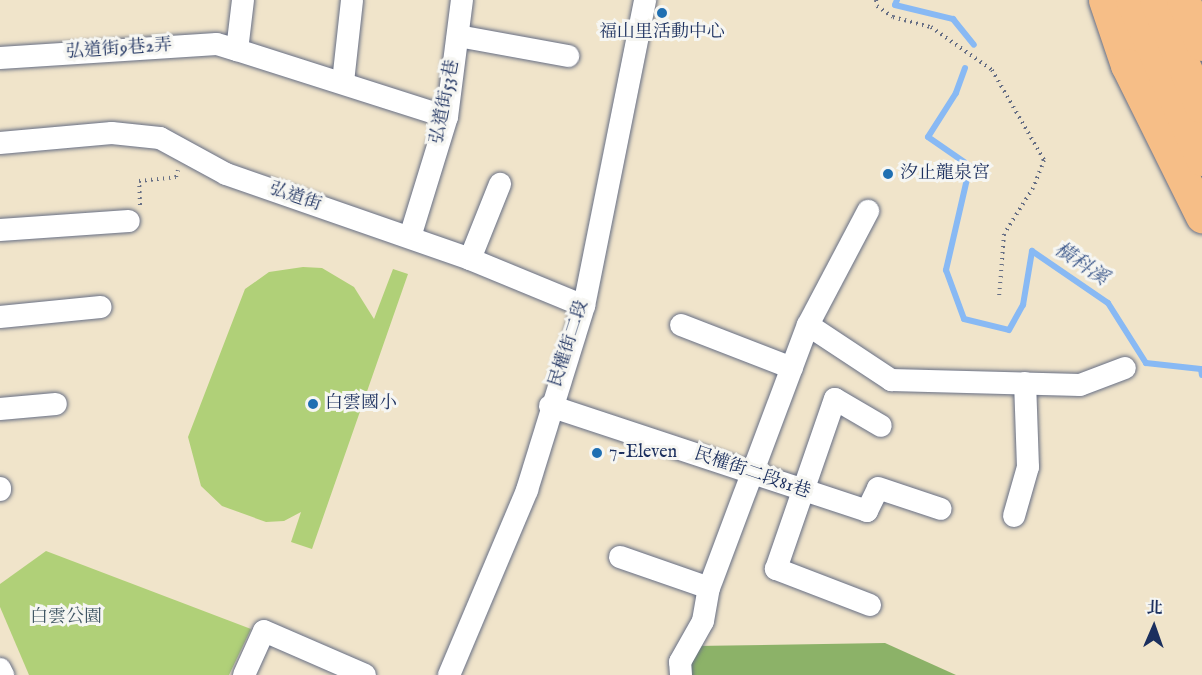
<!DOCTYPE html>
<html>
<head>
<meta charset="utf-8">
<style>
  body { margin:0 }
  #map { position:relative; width:1202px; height:675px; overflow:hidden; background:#f0e4ca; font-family:"IM FELL English","Noto Serif TC",serif }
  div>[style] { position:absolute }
  .green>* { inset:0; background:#b0d078 }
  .forest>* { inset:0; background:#8cb268 }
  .stream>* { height:6px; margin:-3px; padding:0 3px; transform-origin:3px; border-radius:3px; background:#88b9f4 }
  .path>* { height:4px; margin-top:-2px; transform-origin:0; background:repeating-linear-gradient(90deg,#666e84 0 1.5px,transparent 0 6px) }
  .roads { filter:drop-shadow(0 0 2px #666e84) drop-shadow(0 0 2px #666e84) }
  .minor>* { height:22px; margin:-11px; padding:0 11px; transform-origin:11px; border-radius:11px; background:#fff }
  .highway>* { height:33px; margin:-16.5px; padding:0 16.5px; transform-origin:16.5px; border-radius:16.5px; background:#f6be87 }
  .dots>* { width:16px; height:16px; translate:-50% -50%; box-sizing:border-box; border:3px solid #f6f6f2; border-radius:50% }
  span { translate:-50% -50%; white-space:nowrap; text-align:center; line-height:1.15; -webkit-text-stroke:6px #f6f6f2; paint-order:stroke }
  .poi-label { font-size:18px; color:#1b2f5e }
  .left { translate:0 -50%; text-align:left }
  .street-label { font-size:18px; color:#1b2f5e }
  .park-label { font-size:18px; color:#405764 }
  .water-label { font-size:20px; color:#3c588b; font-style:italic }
  .north { position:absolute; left:1124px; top:597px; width:60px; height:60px; -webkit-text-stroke:4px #f6f6f2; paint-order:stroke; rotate:2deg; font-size:16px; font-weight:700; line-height:24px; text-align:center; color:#1b2f5e }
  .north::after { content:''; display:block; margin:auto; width:21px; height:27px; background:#1b2f5e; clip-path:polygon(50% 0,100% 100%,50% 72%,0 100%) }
</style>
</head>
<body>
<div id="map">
  <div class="green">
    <i style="clip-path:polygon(303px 267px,322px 268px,354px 287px,374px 319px,393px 269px,408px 274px,312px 549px,291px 542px,301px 512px,284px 521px,266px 522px,222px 506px,201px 486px,188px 437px,245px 289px,269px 272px)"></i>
    <i style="clip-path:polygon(46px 551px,251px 629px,229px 675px,29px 675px,0 607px,0 584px)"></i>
  </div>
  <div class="forest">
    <i style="clip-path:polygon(885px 643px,956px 675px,684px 675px,695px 646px)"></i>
  </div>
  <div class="stream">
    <i style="left:897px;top:0;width:5px;rotate:112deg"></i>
    <i style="left:895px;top:5px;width:60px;rotate:13.6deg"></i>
    <i style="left:953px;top:19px;width:33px;rotate:51deg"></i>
    <i style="left:965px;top:68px;width:27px;rotate:110deg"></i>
    <i style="left:956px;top:93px;width:52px;rotate:122.5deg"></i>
    <i style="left:928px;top:137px;width:51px;rotate:34.6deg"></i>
    <i style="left:970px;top:166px;width:107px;rotate:103deg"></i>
    <i style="left:946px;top:270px;width:52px;rotate:69.8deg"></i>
    <i style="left:964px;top:319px;width:46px;rotate:13.7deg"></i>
    <i style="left:1009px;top:330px;width:29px;rotate:-61deg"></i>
    <i style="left:1023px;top:305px;width:55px;rotate:-80.5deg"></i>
    <i style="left:1032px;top:251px;width:92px;rotate:34.4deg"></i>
    <i style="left:1108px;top:303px;width:71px;rotate:57.7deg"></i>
    <i style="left:1146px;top:363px;width:55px;rotate:6.2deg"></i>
    <i style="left:1201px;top:369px;width:6px;rotate:81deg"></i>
  </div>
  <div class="path">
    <i style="left:876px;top:0;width:6px;rotate:81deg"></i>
    <i style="left:877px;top:6px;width:19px;rotate:35deg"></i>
    <i style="left:893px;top:17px;width:39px;rotate:15deg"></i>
    <i style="left:931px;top:27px;width:75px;rotate:35.2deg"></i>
    <i style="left:992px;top:70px;width:104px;rotate:60deg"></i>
    <i style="left:1044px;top:160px;width:30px;rotate:111deg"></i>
    <i style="left:1033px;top:188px;width:54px;rotate:122.2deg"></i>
    <i style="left:1004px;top:234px;width:64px;rotate:94.5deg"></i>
    <i style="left:140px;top:205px;width:24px;rotate:-92deg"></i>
    <i style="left:139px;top:181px;width:37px;rotate:-6deg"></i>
    <i style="left:176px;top:177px;width:7px;rotate:-74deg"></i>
  </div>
  <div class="roads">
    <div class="minor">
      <i style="left:243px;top:0;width:50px;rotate:96.8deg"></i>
      <i style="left:237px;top:50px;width:220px;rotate:17.7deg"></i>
      <i style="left:458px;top:36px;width:112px;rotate:10.3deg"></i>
      <i style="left:0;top:58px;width:217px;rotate:-3.7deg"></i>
      <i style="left:217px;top:44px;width:21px;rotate:17deg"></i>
      <i style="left:343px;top:82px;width:82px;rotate:-83.7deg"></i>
      <i style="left:0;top:143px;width:112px;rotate:-5.1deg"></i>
      <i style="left:112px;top:133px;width:48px;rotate:5.9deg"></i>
      <i style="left:160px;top:138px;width:75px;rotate:28.6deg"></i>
      <i style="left:226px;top:174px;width:258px;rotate:19.2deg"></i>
      <i style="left:470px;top:259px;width:123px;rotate:22.4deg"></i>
      <i style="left:0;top:230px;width:129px;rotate:-4deg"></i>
      <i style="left:410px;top:237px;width:126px;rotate:-72.9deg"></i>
      <i style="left:447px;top:117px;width:118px;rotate:-82.7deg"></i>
      <i style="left:470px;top:259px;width:81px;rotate:-68.2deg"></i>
      <i style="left:0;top:317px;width:101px;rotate:-5.7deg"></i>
      <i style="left:681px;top:325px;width:119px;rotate:21.2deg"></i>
      <i style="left:808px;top:325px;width:100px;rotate:33.5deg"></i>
      <i style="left:891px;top:380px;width:189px;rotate:1.5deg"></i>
      <i style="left:1080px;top:385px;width:48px;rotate:-20.7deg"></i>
      <i style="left:550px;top:406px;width:334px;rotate:18.3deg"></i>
      <i style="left:867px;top:511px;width:25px;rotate:-64deg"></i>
      <i style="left:878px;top:488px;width:66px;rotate:18.4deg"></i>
      <i style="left:0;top:409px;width:56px;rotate:-5.1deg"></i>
      <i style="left:0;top:488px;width:2px;rotate:90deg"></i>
      <i style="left:1014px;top:516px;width:51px;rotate:-74.1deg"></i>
      <i style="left:1028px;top:467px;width:84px;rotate:-92deg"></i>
      <i style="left:620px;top:557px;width:94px;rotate:19.2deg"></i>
      <i style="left:870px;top:605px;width:101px;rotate:-159deg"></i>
      <i style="left:776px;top:569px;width:180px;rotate:-70.9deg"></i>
      <i style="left:835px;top:399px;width:53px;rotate:30.4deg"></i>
      <i style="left:0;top:669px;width:7px;rotate:63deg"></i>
      <i style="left:244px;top:675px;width:48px;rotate:-65.6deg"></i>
      <i style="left:264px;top:631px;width:110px;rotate:23.5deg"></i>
      <i style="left:449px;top:675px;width:201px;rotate:-67.1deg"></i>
      <i style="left:527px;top:490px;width:193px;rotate:-72.8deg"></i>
      <i style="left:584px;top:306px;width:312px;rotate:-78.7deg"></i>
      <i style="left:681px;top:675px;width:13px;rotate:-94deg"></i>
      <i style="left:680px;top:662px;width:47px;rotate:-60.7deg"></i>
      <i style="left:703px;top:621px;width:34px;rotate:-80deg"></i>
      <i style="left:709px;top:588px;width:281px;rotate:-69.4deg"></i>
      <i style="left:808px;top:325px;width:129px;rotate:-62.2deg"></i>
    </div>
    <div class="highway">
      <i style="left:1105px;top:0;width:69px;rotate:71.3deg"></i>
      <i style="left:1127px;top:65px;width:169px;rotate:63.6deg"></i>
      <i style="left:1132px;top:0;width:174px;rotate:66.2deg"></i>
      <i style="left:1156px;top:0;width:115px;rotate:67deg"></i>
      <i style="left:1183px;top:0;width:48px;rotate:66.6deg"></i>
    </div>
  </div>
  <div class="dots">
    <i style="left:662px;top:13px;background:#1f6fb2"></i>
    <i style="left:888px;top:174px;background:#1f6fb2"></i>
    <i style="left:313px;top:404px;background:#1f6fb2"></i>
    <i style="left:597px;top:453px;background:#1f6fb2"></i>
  </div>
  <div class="poi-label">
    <span style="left:662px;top:33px">福山里活動中心</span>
    <span class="left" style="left:900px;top:174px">汐止龍泉宮</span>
    <span class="left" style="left:325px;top:404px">白雲國小</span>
    <span class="left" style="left:609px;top:453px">7-Eleven</span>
  </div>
  <div class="street-label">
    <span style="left:119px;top:50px;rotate:-4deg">弘道街9巷2弄</span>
    <span style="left:446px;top:102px;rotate:-79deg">弘道街53巷</span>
    <span style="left:295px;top:198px;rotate:19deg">弘道街</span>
    <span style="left:570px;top:344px;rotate:-72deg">民權街二段</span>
    <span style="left:752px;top:474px;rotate:19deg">民權街二段81巷</span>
  </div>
  <div class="park-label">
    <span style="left:66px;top:618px">白雲公園</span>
  </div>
  <div class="water-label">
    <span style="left:1081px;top:264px;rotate:34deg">橫科溪</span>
  </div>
  <div class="north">北</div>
</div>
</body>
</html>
